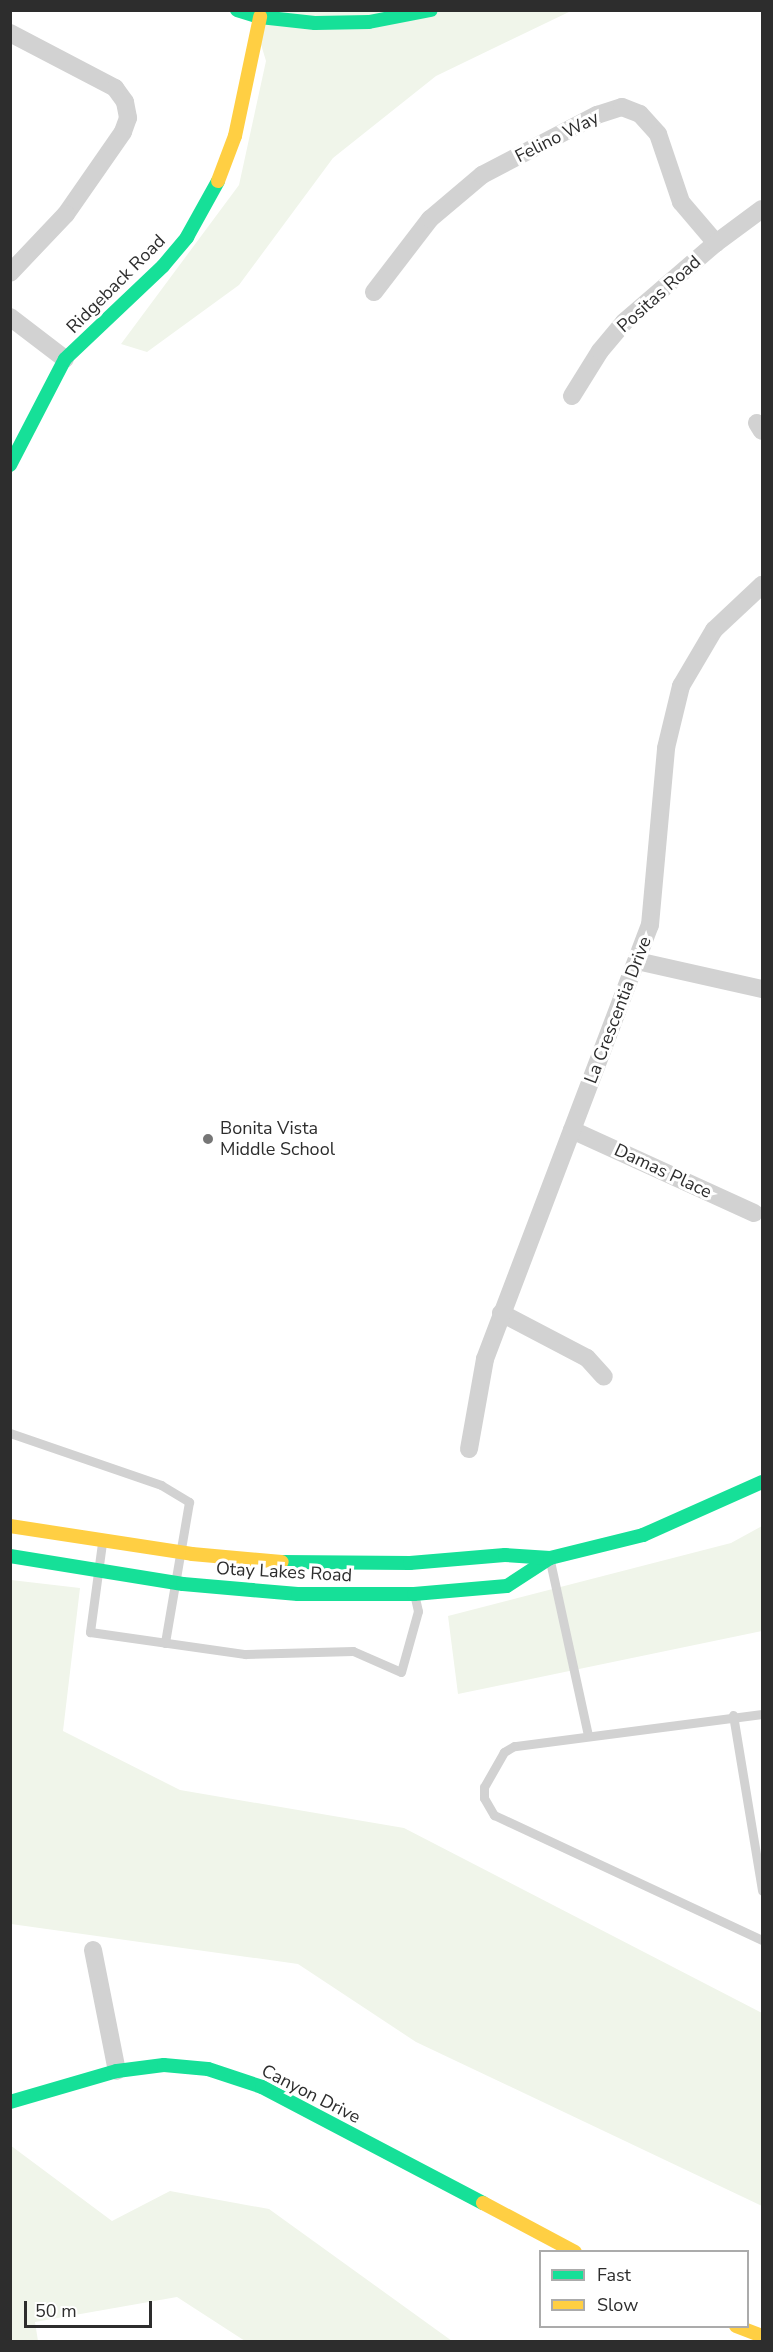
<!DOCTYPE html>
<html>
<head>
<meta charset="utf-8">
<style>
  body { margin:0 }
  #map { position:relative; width:773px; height:2352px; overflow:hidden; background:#fff; font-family:"Nunito Sans",sans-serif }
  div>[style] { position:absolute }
  .green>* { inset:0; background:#f0f5ea }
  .lane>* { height:9px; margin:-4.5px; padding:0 4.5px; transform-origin:4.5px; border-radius:4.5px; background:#d2d2d2 }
  .street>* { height:18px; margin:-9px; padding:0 9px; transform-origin:9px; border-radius:9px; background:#d2d2d2 }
  .fast>* { height:14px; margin:-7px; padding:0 7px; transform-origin:7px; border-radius:7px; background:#16e098 }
  .slow>* { height:14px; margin:-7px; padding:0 7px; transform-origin:7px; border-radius:7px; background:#ffcf43 }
  .dots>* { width:16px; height:16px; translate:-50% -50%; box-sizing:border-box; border:3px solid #fff; border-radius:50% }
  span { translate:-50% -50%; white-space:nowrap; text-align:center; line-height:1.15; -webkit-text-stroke:6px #fff; paint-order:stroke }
  .street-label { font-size:18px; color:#2d2d2d }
  .poi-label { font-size:18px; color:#2d2d2d }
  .left { translate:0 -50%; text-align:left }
  .frame { position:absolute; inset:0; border:12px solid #2d2d2d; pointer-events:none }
  .legend { position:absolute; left:539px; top:2250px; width:210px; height:78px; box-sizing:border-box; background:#fff; border:2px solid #ababab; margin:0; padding:8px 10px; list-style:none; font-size:18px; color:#2d2d2d }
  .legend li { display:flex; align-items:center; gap:12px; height:30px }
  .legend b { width:30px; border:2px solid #ababab }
  .scale { position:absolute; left:24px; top:2301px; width:128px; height:27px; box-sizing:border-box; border:3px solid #2d2d2d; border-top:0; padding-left:8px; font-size:18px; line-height:21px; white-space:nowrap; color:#2d2d2d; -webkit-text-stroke:4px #fff; paint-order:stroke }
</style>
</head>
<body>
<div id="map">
  <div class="green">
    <i style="clip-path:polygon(251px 11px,571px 11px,436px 76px,333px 158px,239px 285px,147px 352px,121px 344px,239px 185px,266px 61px)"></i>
    <i style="clip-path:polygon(762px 1526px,762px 1631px,458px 1694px,448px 1616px,731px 1543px)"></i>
    <i style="clip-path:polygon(11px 1580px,80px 1588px,63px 1731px,180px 1790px,404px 1828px,762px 2013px,762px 2206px,416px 2042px,298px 1964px,11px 1924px)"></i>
    <i style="clip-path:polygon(10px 2145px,112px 2221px,170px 2191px,269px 2209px,452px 2341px,245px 2341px,177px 2297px,35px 2322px,38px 2341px,11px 2341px)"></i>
  </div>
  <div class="lane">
    <i style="left:10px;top:1433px;width:160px;rotate:19deg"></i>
    <i style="left:161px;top:1485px;width:33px;rotate:31deg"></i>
    <i style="left:189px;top:1502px;width:143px;rotate:99.7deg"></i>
    <i style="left:102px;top:1543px;width:90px;rotate:97.7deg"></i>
    <i style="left:90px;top:1632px;width:157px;rotate:8.1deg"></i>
    <i style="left:245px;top:1654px;width:108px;rotate:-1.6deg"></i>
    <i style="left:353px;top:1651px;width:52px;rotate:23.6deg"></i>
    <i style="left:401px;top:1672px;width:63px;rotate:-74.4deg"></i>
    <i style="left:418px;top:1611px;width:13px;rotate:-103deg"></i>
    <i style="left:550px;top:1561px;width:178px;rotate:77.7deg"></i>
    <i style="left:762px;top:1714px;width:250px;rotate:172.6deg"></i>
    <i style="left:514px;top:1746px;width:12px;rotate:149deg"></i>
    <i style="left:504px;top:1752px;width:40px;rotate:119.7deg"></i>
    <i style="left:484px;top:1787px;width:11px;rotate:90deg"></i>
    <i style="left:484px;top:1798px;width:20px;rotate:60deg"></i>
    <i style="left:494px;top:1815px;width:296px;rotate:25deg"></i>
    <i style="left:733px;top:1715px;width:178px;rotate:80.6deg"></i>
  </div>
  <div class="street">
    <i style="left:10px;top:33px;width:119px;rotate:27.6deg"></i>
    <i style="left:115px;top:88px;width:17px;rotate:54deg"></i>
    <i style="left:125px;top:102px;width:16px;rotate:79deg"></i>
    <i style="left:128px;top:118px;width:15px;rotate:110deg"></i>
    <i style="left:123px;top:132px;width:100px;rotate:124.8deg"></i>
    <i style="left:66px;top:214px;width:81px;rotate:133.5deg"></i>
    <i style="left:374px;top:292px;width:92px;rotate:-52.5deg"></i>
    <i style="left:430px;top:219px;width:68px;rotate:-40.2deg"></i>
    <i style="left:482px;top:175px;width:130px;rotate:-27.6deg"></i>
    <i style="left:597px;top:115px;width:26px;rotate:-18deg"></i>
    <i style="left:622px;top:107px;width:19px;rotate:21deg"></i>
    <i style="left:640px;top:114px;width:27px;rotate:48deg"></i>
    <i style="left:658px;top:134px;width:72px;rotate:71.3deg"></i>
    <i style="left:681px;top:202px;width:54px;rotate:49.5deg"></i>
    <i style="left:10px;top:317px;width:69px;rotate:37.4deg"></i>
    <i style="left:572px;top:396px;width:53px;rotate:-58.1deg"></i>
    <i style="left:600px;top:351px;width:38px;rotate:-50deg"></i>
    <i style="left:624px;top:322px;width:121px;rotate:-40.7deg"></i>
    <i style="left:716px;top:243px;width:57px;rotate:-36.5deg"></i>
    <i style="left:757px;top:423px;width:9px;rotate:58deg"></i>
    <i style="left:637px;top:961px;width:128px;rotate:12.6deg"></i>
    <i style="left:572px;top:1130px;width:200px;rotate:24.5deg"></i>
    <i style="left:501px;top:1313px;width:97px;rotate:27.6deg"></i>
    <i style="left:587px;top:1358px;width:25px;rotate:48deg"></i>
    <i style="left:469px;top:1449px;width:91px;rotate:-79.9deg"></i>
    <i style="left:485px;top:1359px;width:464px;rotate:-69.2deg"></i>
    <i style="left:650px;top:925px;width:178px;rotate:-84.8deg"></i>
    <i style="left:666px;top:748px;width:64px;rotate:-76.4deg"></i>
    <i style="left:681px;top:686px;width:65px;rotate:-59.5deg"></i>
    <i style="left:714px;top:630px;width:66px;rotate:-43.2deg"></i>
    <i style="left:93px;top:1950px;width:123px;rotate:78.8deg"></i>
  </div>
  <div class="fast">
    <i style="left:237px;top:10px;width:24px;rotate:17deg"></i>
    <i style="left:260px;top:17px;width:55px;rotate:6.2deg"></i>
    <i style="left:315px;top:23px;width:54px;rotate:-1.1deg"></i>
    <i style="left:369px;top:22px;width:63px;rotate:-11deg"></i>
    <i style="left:10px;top:465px;width:119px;rotate:-62.6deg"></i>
    <i style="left:65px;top:359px;width:135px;rotate:-43.5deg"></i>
    <i style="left:163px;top:266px;width:38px;rotate:-50deg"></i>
    <i style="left:187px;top:237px;width:64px;rotate:-61deg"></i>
    <i style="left:10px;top:1556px;width:175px;rotate:9.2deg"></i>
    <i style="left:183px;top:1584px;width:115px;rotate:5deg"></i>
    <i style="left:298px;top:1594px;width:116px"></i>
    <i style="left:414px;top:1594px;width:93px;rotate:-4.9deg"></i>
    <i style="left:507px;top:1586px;width:51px;rotate:-33.1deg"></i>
    <i style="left:282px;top:1562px;width:128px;rotate:0.4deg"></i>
    <i style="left:410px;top:1563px;width:95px;rotate:-4.8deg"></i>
    <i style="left:505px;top:1555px;width:45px;rotate:3.8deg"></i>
    <i style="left:550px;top:1558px;width:96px;rotate:-13.9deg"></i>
    <i style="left:643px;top:1535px;width:130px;rotate:-24deg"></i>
    <i style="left:10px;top:2102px;width:111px;rotate:-16.2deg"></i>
    <i style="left:117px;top:2071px;width:47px;rotate:-7.3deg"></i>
    <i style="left:164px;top:2065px;width:44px;rotate:5.2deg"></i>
    <i style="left:208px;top:2069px;width:57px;rotate:18.4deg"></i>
    <i style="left:262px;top:2087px;width:250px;rotate:27.7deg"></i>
  </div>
  <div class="slow">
    <i style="left:218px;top:181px;width:48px;rotate:-69.3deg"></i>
    <i style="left:235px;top:136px;width:122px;rotate:-78.1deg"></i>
    <i style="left:10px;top:1526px;width:184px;rotate:8.7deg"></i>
    <i style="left:192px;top:1554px;width:90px;rotate:5.1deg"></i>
    <i style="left:483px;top:2203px;width:104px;rotate:28deg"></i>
    <i style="left:736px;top:2326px;width:28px;rotate:21deg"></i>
  </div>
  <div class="dots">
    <i style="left:208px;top:1139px;background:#767676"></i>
  </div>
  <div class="street-label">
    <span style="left:557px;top:137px;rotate:-27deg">Felino Way</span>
    <span style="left:116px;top:284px;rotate:-45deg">Ridgeback Road</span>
    <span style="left:659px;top:294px;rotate:-42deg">Positas Road</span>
    <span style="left:618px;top:1010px;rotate:-69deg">La Crescentia Drive</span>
    <span style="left:663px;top:1171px;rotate:25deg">Damas Place</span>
    <span style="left:284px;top:1572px;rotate:3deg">Otay Lakes Road</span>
    <span style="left:311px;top:2094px;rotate:27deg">Canyon Drive</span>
  </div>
  <div class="poi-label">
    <span class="left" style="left:220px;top:1139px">Bonita Vista<br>Middle School</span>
  </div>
  <div class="frame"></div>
  <ul class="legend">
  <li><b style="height:8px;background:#16e098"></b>Fast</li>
  <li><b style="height:8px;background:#ffcf43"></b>Slow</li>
  </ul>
  <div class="scale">50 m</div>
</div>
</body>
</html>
